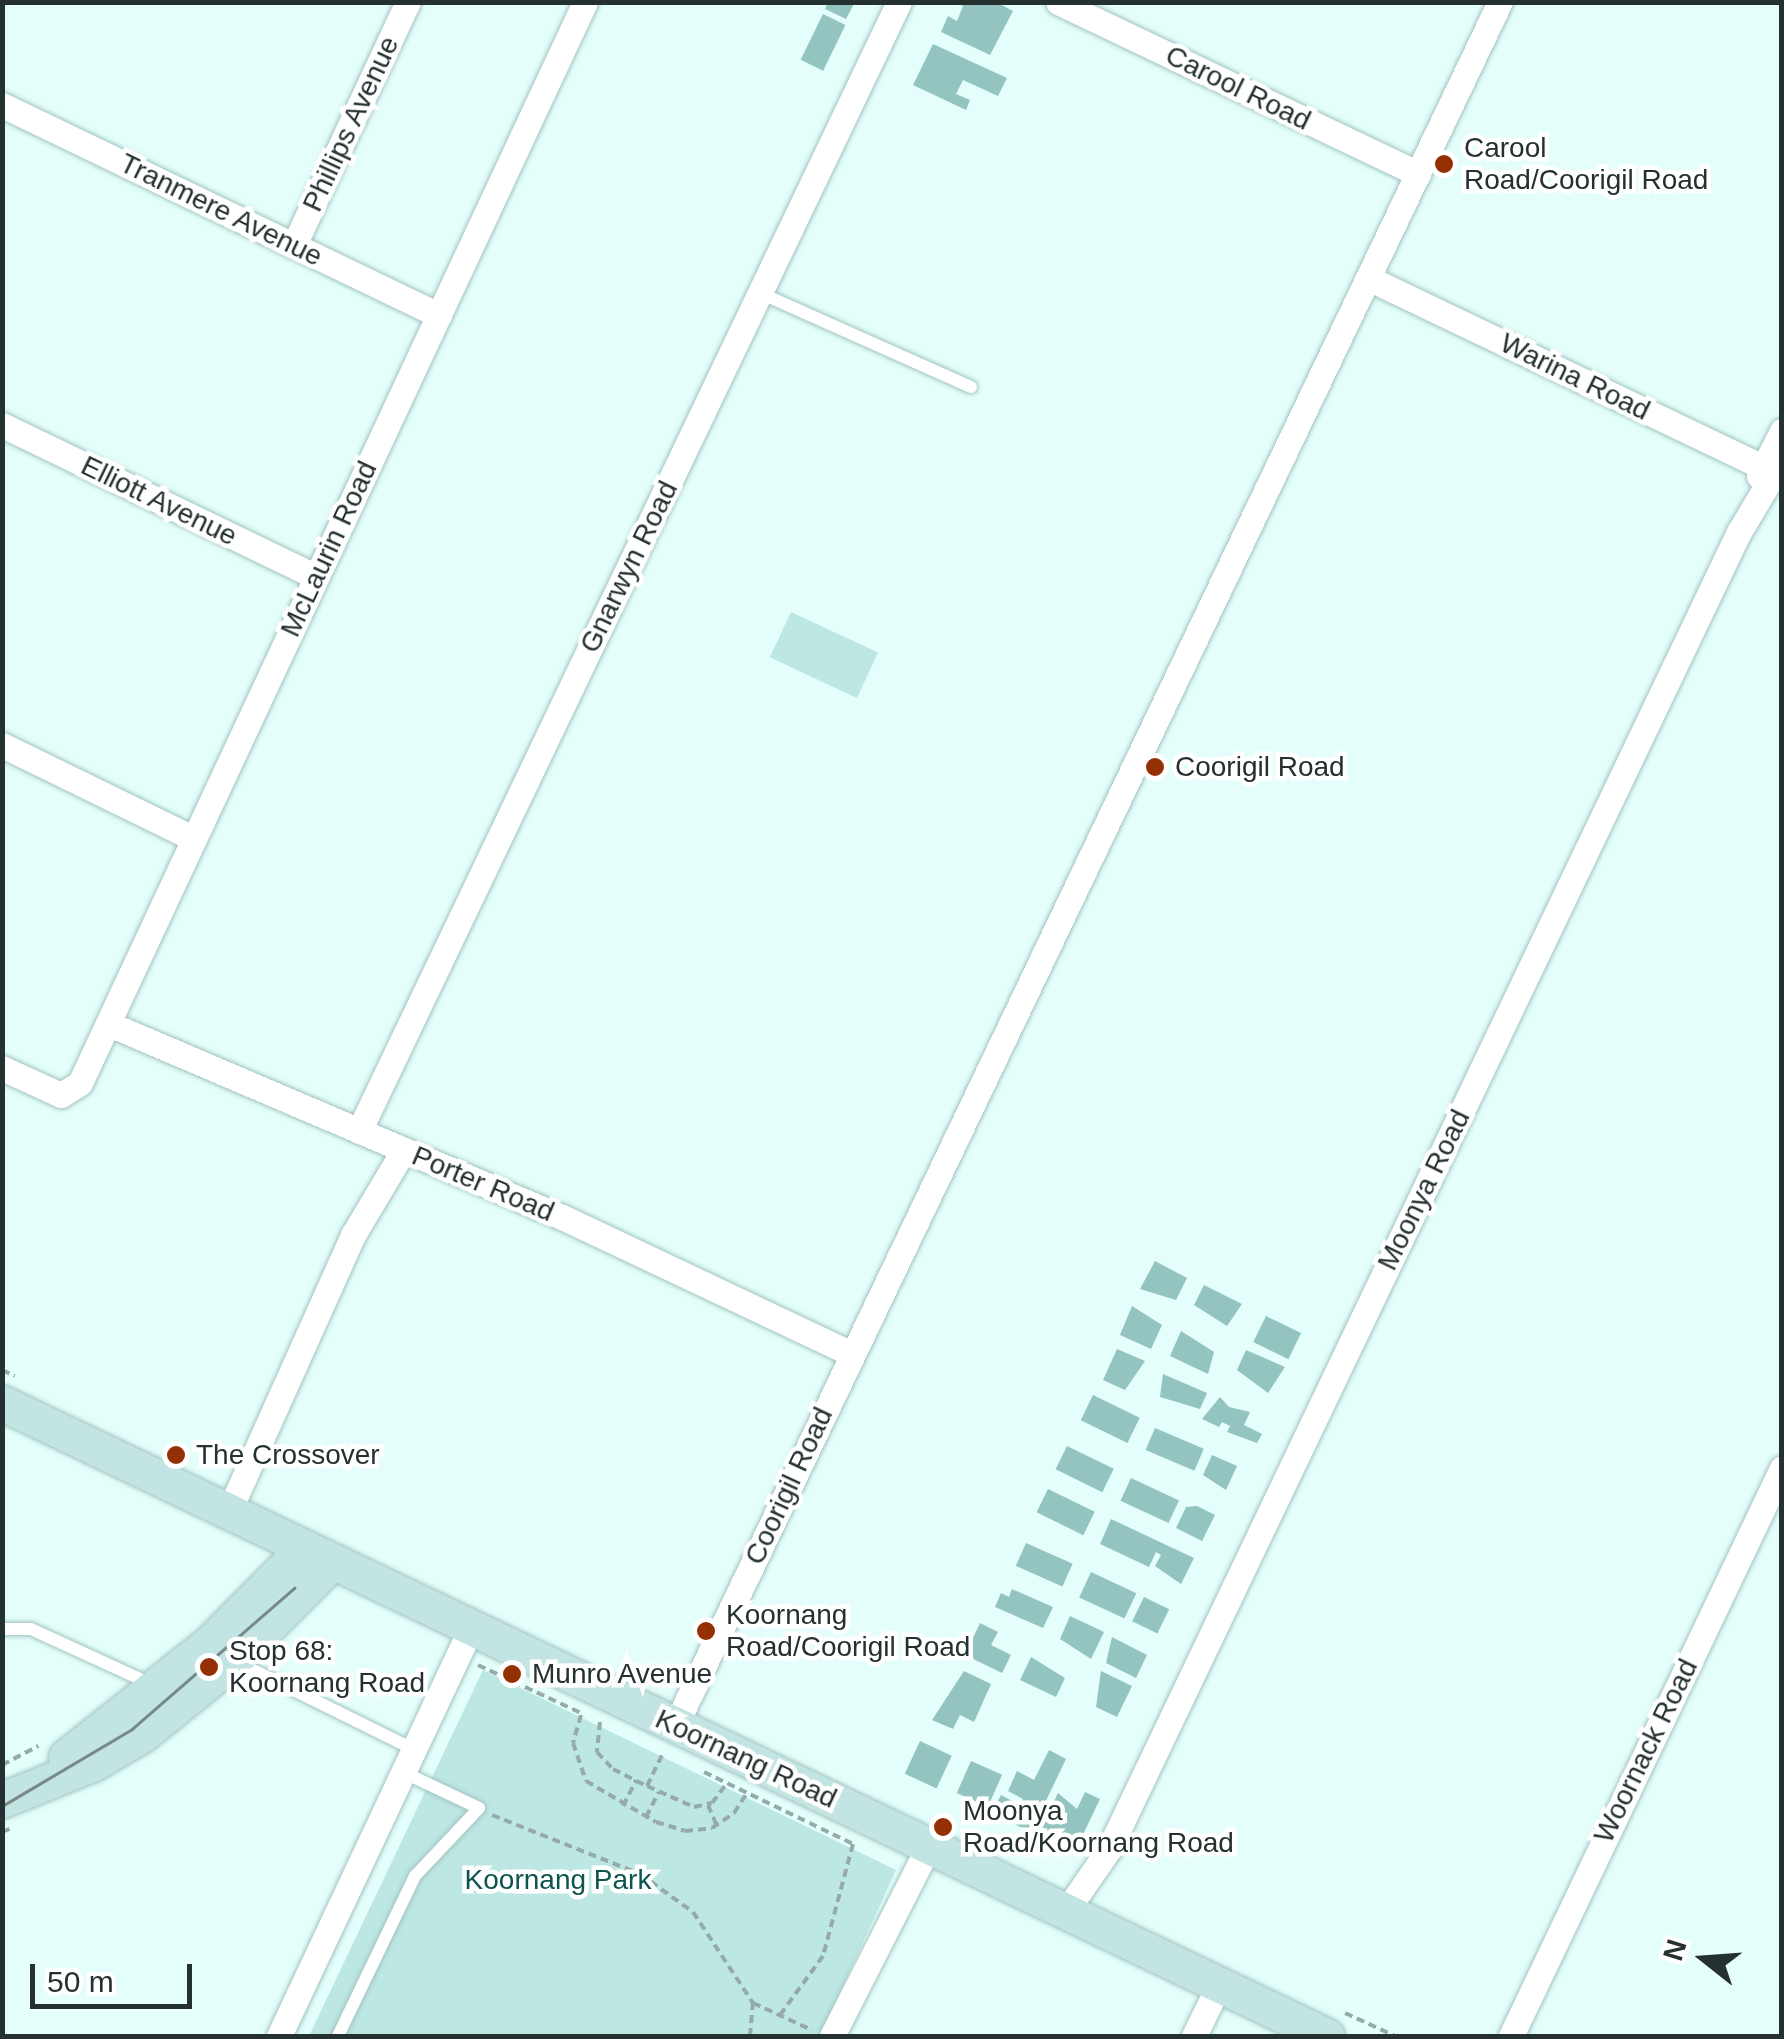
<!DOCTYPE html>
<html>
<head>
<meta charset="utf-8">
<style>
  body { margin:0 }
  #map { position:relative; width:1784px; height:2039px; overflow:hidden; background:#e3fefb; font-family:Helvetica,sans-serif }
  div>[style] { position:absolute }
  .green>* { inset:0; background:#bde7e3; transform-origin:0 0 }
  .building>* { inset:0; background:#93c4bf; transform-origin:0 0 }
  .path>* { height:4px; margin-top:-2px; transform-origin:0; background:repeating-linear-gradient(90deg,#96aba9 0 8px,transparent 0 13px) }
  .roads { filter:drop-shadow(0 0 2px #a2c3c0) drop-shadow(0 0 2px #a2c3c0) }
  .lane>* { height:12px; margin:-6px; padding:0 6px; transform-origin:6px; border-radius:6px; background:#fff }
  .street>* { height:25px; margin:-12.5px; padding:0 12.5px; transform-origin:12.5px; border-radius:12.5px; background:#fff }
  .secondary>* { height:35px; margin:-17.5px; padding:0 17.5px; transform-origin:17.5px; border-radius:17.5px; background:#c2e4e2 }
  .tram>* { height:2.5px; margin:-1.25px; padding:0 1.25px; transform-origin:1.25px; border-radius:1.25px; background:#778a88 }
  .dots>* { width:28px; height:28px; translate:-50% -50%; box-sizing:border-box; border:5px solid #fff; border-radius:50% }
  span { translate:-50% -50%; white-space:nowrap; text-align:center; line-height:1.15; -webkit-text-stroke:9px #fff; paint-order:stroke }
  .street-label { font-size:28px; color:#243130 }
  .poi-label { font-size:28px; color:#243130 }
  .left { translate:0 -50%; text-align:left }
  .park-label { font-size:28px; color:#0c544f }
  .frame { position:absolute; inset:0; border:5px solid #243130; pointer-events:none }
  .north { position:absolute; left:1654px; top:1909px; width:100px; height:100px; -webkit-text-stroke:8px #fff; paint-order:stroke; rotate:287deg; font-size:28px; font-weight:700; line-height:40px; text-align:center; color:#243130 }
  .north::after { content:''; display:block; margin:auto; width:35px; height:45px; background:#243130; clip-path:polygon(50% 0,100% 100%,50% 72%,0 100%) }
  .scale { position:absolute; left:30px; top:1964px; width:162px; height:45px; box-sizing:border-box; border:5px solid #243130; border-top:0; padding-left:12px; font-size:30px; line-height:35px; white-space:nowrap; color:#243130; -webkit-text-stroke:8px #fff; paint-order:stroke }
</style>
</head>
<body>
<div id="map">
  <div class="green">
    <i style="left:791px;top:612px;width:96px;height:50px;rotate:25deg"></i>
    <i style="clip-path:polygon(483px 1670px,896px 1870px,820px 2036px,309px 2036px)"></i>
  </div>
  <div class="building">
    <i style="clip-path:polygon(828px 2px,855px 2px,846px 19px,825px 9px)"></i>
    <i style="clip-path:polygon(956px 2px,996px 2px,1013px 11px,990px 55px,941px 32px,948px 16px,957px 21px,963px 6px)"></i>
    <i style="left:823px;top:14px;width:25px;height:51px;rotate:26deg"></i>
    <i style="clip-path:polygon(933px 44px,1007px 78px,998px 96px,963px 80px,956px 94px,970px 100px,966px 110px,913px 85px)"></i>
    <i style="clip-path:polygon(1155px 1261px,1187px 1278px,1176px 1300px,1140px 1289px)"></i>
    <i style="clip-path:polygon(1204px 1285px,1242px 1304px,1227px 1326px,1194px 1305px)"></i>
    <i style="clip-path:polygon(1132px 1306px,1162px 1325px,1151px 1349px,1120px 1335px)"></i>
    <i style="left:1266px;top:1316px;width:39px;height:29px;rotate:26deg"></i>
    <i style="clip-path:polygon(1181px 1331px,1214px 1352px,1208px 1374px,1170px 1356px)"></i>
    <i style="clip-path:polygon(1117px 1349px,1145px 1361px,1125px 1390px,1103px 1380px)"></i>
    <i style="clip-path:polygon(1246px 1350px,1285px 1367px,1268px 1393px,1237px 1370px)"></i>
    <i style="clip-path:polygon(1163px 1374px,1207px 1393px,1200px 1409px,1160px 1397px)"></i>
    <i style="left:1093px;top:1395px;width:52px;height:28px;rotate:26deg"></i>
    <i style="clip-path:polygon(1220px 1397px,1229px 1407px,1250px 1412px,1244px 1425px,1262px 1434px,1257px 1443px,1227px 1432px,1230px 1426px,1222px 1422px,1219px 1427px,1202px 1419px)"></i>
    <i style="left:1155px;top:1428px;width:53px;height:24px;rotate:23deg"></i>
    <i style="left:1067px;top:1446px;width:52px;height:26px;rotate:26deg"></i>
    <i style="clip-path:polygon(1212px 1455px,1237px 1466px,1226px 1490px,1203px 1475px)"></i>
    <i style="left:1131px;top:1478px;width:53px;height:25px;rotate:25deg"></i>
    <i style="left:1048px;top:1489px;width:52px;height:26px;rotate:26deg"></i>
    <i style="clip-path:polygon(1197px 1506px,1215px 1515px,1202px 1541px,1176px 1528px,1186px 1507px)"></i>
    <i style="clip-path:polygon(1111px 1519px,1194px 1558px,1181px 1584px,1155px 1566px,1161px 1555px,1156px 1552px,1149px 1567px,1100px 1544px)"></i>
    <i style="left:1026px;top:1543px;width:51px;height:25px;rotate:24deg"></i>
    <i style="left:1091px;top:1572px;width:50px;height:28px;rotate:25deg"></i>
    <i style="clip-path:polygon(1012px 1589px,1053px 1607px,1043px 1628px,995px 1607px,1001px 1593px,1009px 1597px)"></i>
    <i style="left:1144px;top:1597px;width:28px;height:27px;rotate:26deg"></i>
    <i style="clip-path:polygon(1070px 1616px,1104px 1632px,1091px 1659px,1060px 1639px)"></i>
    <i style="clip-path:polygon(980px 1623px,998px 1632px,991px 1645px,1011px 1655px,1002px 1673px,965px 1655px)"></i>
    <i style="clip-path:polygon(1112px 1637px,1147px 1655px,1136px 1678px,1106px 1663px)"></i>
    <i style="clip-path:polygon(1031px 1657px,1065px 1678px,1056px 1697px,1020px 1680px)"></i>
    <i style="clip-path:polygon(964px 1671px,991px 1684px,974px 1722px,960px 1715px,953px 1729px,932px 1720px)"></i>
    <i style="clip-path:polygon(1101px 1671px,1132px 1686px,1117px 1717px,1096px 1707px)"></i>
    <i style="left:920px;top:1741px;width:35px;height:36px;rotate:25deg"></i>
    <i style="clip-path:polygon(1049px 1750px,1066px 1759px,1031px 1832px,1012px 1823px,1023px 1799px,1008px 1791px,1017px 1771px,1034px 1780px)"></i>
    <i style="left:971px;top:1761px;width:34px;height:35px;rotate:24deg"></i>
    <i style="clip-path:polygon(1085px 1792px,1100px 1799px,1078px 1845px,1037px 1837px,1058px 1793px,1077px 1809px)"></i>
    <i style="left:1001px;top:1795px;width:17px;height:19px;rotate:28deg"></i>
  </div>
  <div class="path">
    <i style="left:2px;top:1370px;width:14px;rotate:25deg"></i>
    <i style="left:478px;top:1665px;width:116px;rotate:25deg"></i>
    <i style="left:581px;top:1715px;width:29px;rotate:106deg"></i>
    <i style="left:573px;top:1743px;width:40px;rotate:71.1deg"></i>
    <i style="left:586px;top:1781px;width:81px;rotate:30.4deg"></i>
    <i style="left:656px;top:1822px;width:30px;rotate:17deg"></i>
    <i style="left:685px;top:1831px;width:27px;rotate:-6deg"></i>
    <i style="left:712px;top:1828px;width:27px;rotate:-34deg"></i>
    <i style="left:734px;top:1813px;width:24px;rotate:-57deg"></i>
    <i style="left:600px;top:1722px;width:30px;rotate:96deg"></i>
    <i style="left:597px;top:1752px;width:23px;rotate:47deg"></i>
    <i style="left:613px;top:1769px;width:38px;rotate:27deg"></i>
    <i style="left:647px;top:1786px;width:37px;rotate:-64deg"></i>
    <i style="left:2px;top:1765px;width:41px;rotate:-27.8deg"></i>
    <i style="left:704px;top:1772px;width:165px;rotate:25.8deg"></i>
    <i style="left:853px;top:1844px;width:116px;rotate:105deg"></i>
    <i style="left:823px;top:1956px;width:73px;rotate:126.1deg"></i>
    <i style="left:647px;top:1786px;width:51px;rotate:24.1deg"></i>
    <i style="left:694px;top:1807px;width:18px;rotate:-13deg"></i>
    <i style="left:712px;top:1803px;width:25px;rotate:-53deg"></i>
    <i style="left:708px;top:1805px;width:23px;rotate:67deg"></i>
    <i style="left:623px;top:1806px;width:29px;rotate:-63deg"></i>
    <i style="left:492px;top:1815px;width:159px;rotate:21.7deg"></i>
    <i style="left:640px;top:1874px;width:65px;rotate:35.6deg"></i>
    <i style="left:693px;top:1912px;width:109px;rotate:56.6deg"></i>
    <i style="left:753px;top:2003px;width:65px;rotate:24.6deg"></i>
    <i style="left:646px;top:1817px;width:28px;rotate:-63deg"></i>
    <i style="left:2px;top:1832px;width:11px;rotate:-22deg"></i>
    <i style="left:1345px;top:2013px;width:55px;rotate:24.7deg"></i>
    <i style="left:750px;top:2036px;width:33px;rotate:-85deg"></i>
  </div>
  <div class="roads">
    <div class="lane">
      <i style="left:760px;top:293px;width:231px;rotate:24deg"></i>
      <i style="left:2px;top:1629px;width:29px"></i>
      <i style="left:31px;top:1629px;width:130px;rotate:24.6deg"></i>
      <i style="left:237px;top:1662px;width:199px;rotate:26.3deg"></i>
      <i style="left:338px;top:2036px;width:178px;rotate:-64.3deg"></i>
      <i style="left:415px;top:1876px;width:93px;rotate:-46.7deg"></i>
      <i style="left:479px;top:1808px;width:82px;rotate:-154.7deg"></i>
    </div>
    <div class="street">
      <i style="left:1058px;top:2px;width:399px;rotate:25.5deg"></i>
      <i style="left:2px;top:105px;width:485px;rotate:25.7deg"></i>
      <i style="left:294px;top:245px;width:268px;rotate:-64.9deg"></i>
      <i style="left:1368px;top:278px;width:459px;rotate:25.6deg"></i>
      <i style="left:2px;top:425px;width:349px;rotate:25.8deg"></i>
      <i style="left:1759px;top:476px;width:51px;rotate:-62.9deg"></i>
      <i style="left:2px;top:745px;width:212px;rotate:26deg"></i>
      <i style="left:109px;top:1024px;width:492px;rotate:23.1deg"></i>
      <i style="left:562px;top:1217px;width:321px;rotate:25.3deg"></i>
      <i style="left:2px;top:1068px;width:65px;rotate:24.6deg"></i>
      <i style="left:61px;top:1095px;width:22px;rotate:-32deg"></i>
      <i style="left:80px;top:1083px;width:1193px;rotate:-64.96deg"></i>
      <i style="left:359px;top:1131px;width:1251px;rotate:-64.44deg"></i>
      <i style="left:229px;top:1511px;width:303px;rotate:-65.8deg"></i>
      <i style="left:353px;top:1235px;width:98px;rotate:-59.2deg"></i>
      <i style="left:675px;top:1726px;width:1911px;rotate:-64.43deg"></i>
      <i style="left:1066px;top:1911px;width:75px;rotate:-55.3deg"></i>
      <i style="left:1109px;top:1849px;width:1460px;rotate:-64.44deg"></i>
      <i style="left:1739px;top:532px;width:84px;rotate:-59.2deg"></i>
      <i style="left:279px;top:2036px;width:451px;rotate:-64.8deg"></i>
      <i style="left:832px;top:2036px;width:213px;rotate:-63deg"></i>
      <i style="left:1194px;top:2036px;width:57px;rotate:-63.9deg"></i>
      <i style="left:1511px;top:2036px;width:629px;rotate:-64.49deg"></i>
    </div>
    <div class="secondary">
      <i style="left:2px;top:1403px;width:1468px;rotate:25.54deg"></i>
      <i style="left:66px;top:1757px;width:184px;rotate:-38.4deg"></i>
      <i style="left:210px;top:1643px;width:134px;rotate:-45.3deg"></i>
      <i style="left:2px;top:1800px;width:99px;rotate:-21.9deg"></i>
      <i style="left:94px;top:1763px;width:57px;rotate:-30.6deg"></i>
      <i style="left:143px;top:1734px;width:117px;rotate:-39.1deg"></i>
      <i style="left:234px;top:1660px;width:139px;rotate:-45deg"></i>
    </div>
  </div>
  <div class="tram">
    <i style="left:2px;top:1806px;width:151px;rotate:-30.6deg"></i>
    <i style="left:132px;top:1729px;width:215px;rotate:-41deg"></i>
  </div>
  <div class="dots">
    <i style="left:1444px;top:164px;background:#952f04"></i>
    <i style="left:1155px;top:767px;background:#952f04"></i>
    <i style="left:176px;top:1455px;background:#952f04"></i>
    <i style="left:706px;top:1631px;background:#952f04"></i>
    <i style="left:209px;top:1667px;background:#952f04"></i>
    <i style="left:512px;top:1674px;background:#952f04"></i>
    <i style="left:943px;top:1827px;background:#952f04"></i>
  </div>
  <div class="street-label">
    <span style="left:1238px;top:88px;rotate:26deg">Carool Road</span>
    <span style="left:351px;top:124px;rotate:-65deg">Phillips Avenue</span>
    <span style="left:221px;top:210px;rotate:26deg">Tranmere Avenue</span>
    <span style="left:1575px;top:377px;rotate:26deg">Warina Road</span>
    <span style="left:159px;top:501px;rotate:26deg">Elliott Avenue</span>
    <span style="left:329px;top:549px;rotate:-65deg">McLaurin Road</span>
    <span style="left:629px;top:567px;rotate:-64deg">Gnarwyn Road</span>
    <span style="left:483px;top:1184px;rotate:23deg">Porter Road</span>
    <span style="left:1424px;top:1190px;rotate:-64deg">Moonya Road</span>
    <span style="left:789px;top:1486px;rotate:-65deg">Coorigil Road</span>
    <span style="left:1646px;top:1751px;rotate:-64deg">Woornack Road</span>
    <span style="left:746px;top:1759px;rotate:25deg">Koornang Road</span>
  </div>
  <div class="poi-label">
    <span class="left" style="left:1464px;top:164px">Carool<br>Road/Coorigil Road</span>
    <span class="left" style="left:1175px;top:767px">Coorigil Road</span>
    <span class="left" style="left:196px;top:1455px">The Crossover</span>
    <span class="left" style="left:726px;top:1631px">Koornang<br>Road/Coorigil Road</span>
    <span class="left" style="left:229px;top:1667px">Stop 68:<br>Koornang Road</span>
    <span class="left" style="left:532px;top:1674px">Munro Avenue</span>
    <span class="left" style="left:963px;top:1827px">Moonya<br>Road/Koornang Road</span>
  </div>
  <div class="park-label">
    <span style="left:558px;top:1880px">Koornang Park</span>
  </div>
  <div class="frame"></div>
  <div class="north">N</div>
  <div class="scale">50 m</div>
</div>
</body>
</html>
